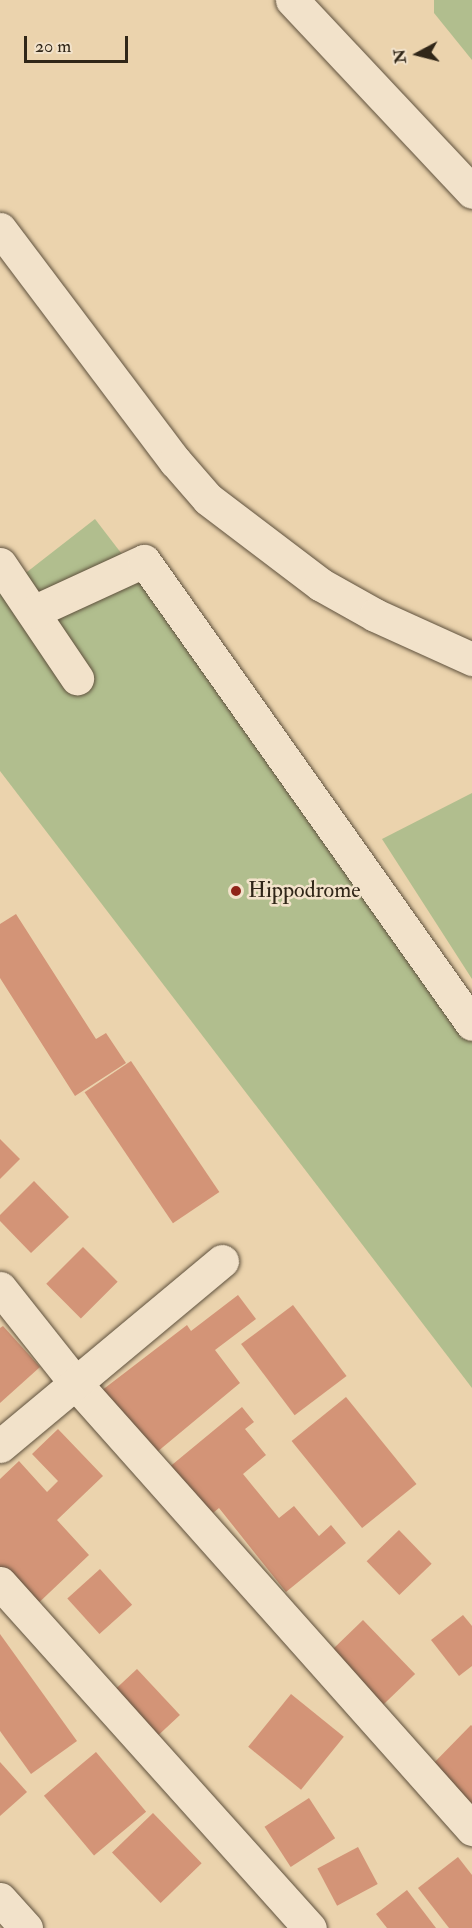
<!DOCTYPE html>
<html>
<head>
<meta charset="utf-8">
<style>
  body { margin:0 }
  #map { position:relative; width:472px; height:1928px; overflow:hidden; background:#ebd3ad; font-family:"IM FELL Double Pica",serif }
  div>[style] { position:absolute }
  .green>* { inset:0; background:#b1be8e }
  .building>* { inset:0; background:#d39477; transform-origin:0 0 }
  .roads { filter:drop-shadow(0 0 2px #5f513d) drop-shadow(0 0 2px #5f513d) }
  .minor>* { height:33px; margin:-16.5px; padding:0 16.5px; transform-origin:16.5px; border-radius:16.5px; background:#f2e2ca }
  .tertiary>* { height:33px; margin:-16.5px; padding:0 16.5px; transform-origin:16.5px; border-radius:16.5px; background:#f2e2ca }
  .secondary>* { height:33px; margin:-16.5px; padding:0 16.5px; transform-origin:16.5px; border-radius:16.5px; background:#f2e2ca }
  .dots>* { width:16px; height:16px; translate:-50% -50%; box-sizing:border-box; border:3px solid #f2e2ca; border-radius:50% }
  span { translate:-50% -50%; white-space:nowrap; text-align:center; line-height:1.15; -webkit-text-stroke:5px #f2e2ca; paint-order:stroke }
  .poi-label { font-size:22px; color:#302618 }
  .left { translate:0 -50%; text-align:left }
  .north { position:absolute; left:388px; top:24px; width:60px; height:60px; -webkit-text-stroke:4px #f2e2ca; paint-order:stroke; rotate:263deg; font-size:16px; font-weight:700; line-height:24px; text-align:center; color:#302618 }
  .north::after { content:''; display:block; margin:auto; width:21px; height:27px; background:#302618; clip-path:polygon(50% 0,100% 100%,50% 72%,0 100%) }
  .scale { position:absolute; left:24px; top:36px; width:104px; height:27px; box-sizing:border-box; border:3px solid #302618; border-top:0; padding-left:8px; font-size:18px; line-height:21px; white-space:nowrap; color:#302618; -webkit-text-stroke:4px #f2e2ca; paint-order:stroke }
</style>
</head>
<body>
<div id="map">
  <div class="green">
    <i style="clip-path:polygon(434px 0,472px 0,472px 60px,434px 13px)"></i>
    <i style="clip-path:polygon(95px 519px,472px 1011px,472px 1388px,0 771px,0 593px)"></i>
    <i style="clip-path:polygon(472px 793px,472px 979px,382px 839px)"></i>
  </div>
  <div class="building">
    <i style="clip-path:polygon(16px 914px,96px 1039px,106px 1033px,126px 1063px,75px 1096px,0 978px,0 924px)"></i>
    <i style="left:131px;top:1061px;width:158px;height:56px;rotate:56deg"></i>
    <i style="clip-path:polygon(0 1139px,20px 1159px,0 1179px)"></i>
    <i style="clip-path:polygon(34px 1181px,69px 1217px,31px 1253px,0 1221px,0 1215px)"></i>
    <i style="left:83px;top:1247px;width:49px;height:52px;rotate:45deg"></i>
    <i style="clip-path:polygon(238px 1295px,256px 1319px,215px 1350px,240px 1383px,151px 1457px,101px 1391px,187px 1325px,191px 1331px)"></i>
    <i style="left:293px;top:1305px;width:89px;height:65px;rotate:53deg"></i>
    <i style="clip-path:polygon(3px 1326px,40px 1367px,0 1403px,0 1328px)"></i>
    <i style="left:346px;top:1397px;width:112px;height:70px;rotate:51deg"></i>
    <i style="clip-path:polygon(242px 1407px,254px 1422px,245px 1429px,266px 1455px,243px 1474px,279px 1518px,294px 1506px,319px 1536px,331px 1525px,346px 1543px,286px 1592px,219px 1508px,207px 1518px,167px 1469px)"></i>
    <i style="clip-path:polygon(58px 1429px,103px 1476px,57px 1520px,89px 1555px,30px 1611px,0 1587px,0 1479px,19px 1461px,47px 1492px,58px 1481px,32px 1454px)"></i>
    <i style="left:399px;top:1530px;width:47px;height:45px;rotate:46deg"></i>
    <i style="left:100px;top:1569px;width:48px;height:44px;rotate:48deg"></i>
    <i style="clip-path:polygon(463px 1615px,472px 1626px,472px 1666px,459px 1676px,431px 1640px)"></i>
    <i style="left:363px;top:1620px;width:75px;height:56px;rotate:46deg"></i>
    <i style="clip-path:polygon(0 1634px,77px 1741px,31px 1774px,0 1731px)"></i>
    <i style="left:137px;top:1669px;width:63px;height:48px;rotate:47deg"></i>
    <i style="left:291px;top:1694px;width:68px;height:68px;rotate:39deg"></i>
    <i style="clip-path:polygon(471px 1725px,472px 1726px,472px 1815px,426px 1771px)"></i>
    <i style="left:96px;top:1752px;width:78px;height:68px;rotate:50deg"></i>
    <i style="clip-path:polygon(0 1762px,27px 1792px,0 1816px)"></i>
    <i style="left:309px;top:1798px;width:48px;height:53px;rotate:57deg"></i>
    <i style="left:153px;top:1813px;width:70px;height:57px;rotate:46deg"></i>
    <i style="left:358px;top:1847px;width:42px;height:46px;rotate:62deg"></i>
    <i style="clip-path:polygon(458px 1857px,472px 1875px,472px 1928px,449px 1928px,418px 1888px)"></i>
    <i style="clip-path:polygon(407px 1890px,436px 1928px,387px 1928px,376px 1914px)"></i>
  </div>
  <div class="roads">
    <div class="minor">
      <i style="left:0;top:564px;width:138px;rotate:56deg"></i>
      <i style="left:33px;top:612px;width:122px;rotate:-24.7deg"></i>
      <i style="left:144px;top:561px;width:567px;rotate:54.69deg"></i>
      <i style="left:0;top:1288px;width:122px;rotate:51.6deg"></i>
      <i style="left:76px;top:1384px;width:596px;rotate:48.33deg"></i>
      <i style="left:0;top:1446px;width:289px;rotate:-39.8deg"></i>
      <i style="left:0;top:1583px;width:464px;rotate:48.1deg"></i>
      <i style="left:0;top:1899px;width:39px;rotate:48deg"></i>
    </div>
    <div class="tertiary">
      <i style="left:292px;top:0;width:263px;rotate:46.8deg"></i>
    </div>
    <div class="secondary">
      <i style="left:0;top:229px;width:291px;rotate:53deg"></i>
      <i style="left:175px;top:461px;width:50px;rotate:49deg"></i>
      <i style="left:208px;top:499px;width:141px;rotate:37.2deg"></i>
      <i style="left:320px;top:584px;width:63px;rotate:29.4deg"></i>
      <i style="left:375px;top:615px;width:107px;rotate:24.4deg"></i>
    </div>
  </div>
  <div class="dots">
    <i style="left:236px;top:891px;background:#8f2418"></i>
  </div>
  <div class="poi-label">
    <span class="left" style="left:248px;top:891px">Hippodrome</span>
  </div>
  <div class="north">N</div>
  <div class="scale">20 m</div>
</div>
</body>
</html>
